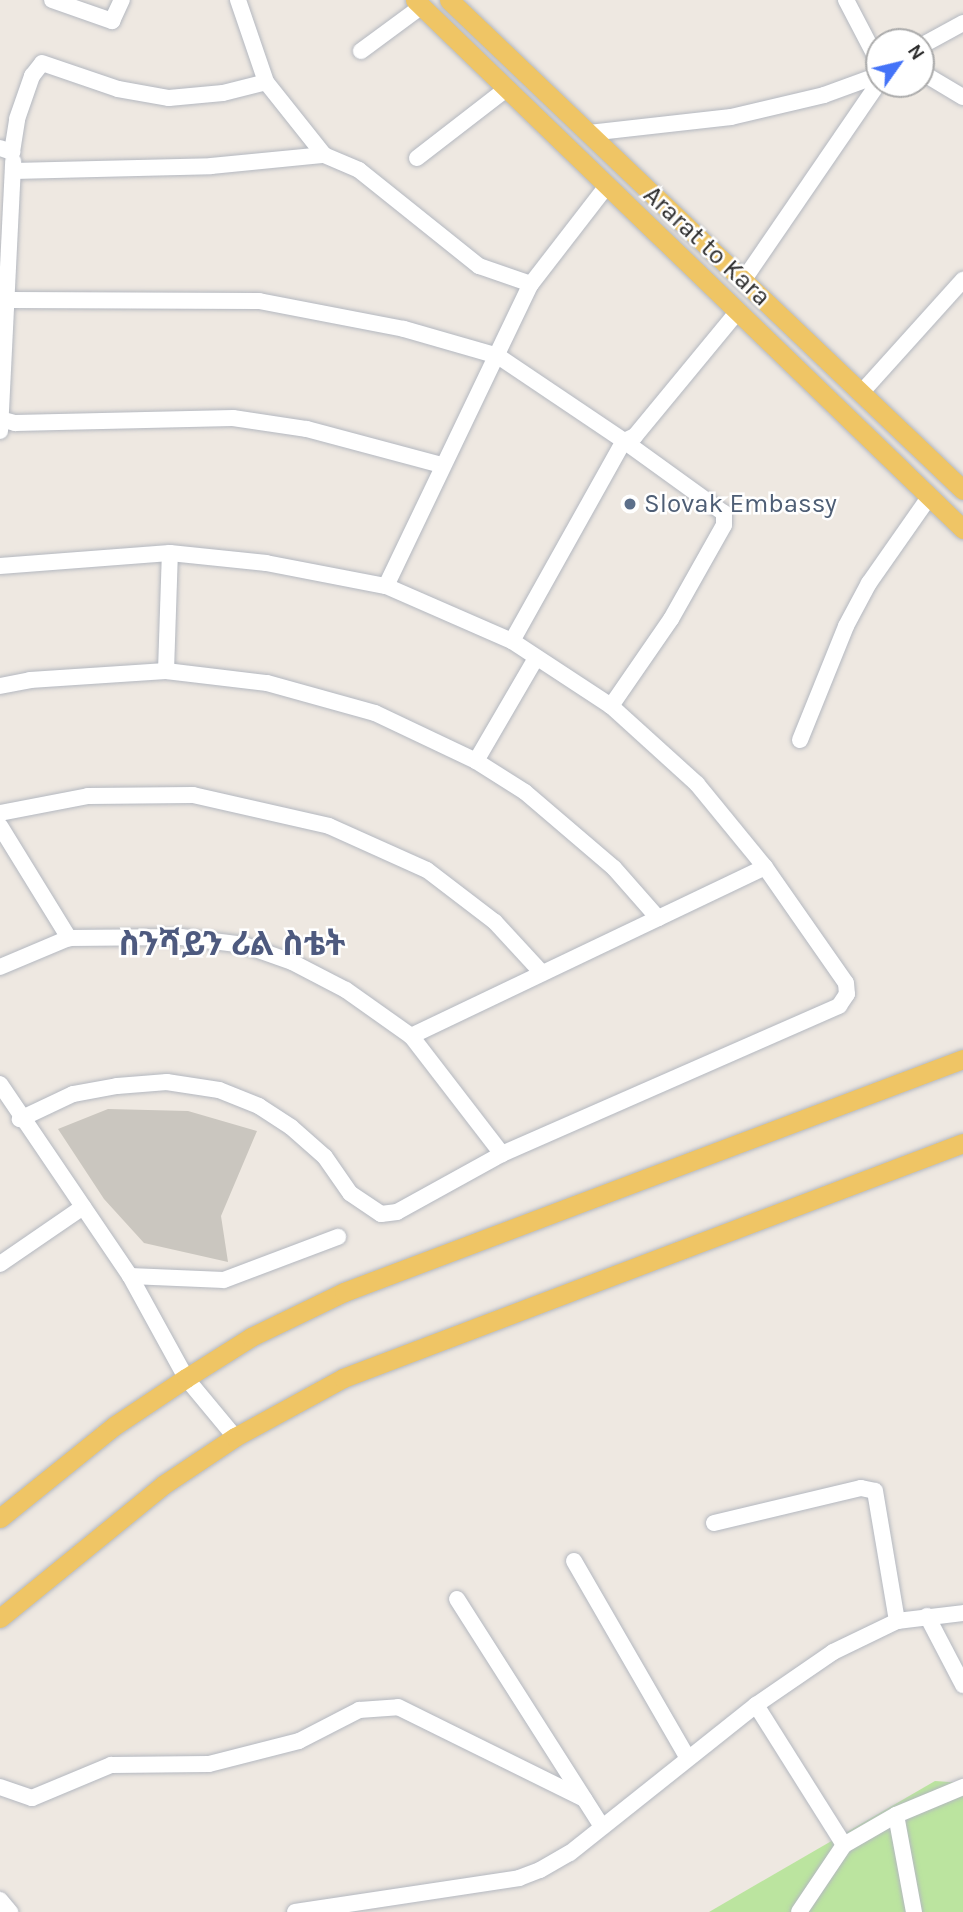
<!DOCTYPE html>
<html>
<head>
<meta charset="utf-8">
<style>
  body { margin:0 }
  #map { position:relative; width:963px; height:1912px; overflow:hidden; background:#eee8e1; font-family:Karla,"Noto Sans Ethiopic",sans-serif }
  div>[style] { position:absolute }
  .green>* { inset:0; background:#bbe49f }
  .building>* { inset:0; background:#cac6bf }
  .roads { filter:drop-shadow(0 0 2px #b4b8c0) drop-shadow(0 0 2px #b4b8c0) }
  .minor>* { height:16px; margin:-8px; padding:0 8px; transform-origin:8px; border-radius:8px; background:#fff }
  .major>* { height:19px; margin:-9.5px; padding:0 9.5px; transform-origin:9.5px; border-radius:9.5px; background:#efc565 }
  .dots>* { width:19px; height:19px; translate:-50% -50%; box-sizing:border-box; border:4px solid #fff; border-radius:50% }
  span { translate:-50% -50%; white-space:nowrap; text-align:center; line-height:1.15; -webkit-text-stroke:5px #fff; paint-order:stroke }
  .street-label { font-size:26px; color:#2e2e2e }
  .service-label { font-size:26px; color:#4e5e75 }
  .left { translate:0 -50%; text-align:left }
  .district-label { font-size:33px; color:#4e5a7f; font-weight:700 }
  .north { position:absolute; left:865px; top:28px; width:70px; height:70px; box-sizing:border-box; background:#fff; border:2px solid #ababab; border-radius:50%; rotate:56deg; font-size:19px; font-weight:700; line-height:28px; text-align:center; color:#2e2e2e }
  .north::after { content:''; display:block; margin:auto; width:24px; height:32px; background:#4473f8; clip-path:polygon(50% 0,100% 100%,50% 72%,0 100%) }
</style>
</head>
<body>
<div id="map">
  <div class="green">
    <i style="clip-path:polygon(935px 1781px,963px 1783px,963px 1912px,709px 1912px)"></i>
  </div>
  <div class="building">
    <i style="clip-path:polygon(108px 1109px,188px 1111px,257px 1131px,221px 1216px,228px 1262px,144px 1243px,104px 1199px,58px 1129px)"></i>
  </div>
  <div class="roads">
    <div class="minor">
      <i style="left:52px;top:0;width:64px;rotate:19.3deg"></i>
      <i style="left:112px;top:21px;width:23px;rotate:-65deg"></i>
      <i style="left:238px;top:0;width:87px;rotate:71.1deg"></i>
      <i style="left:266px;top:82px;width:93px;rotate:51.5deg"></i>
      <i style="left:846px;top:0;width:71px;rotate:62.4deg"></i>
      <i style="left:921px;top:46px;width:48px;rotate:-28.7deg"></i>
      <i style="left:361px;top:51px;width:76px;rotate:-36.4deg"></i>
      <i style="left:921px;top:72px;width:49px;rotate:30.8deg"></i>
      <i style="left:589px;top:133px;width:143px;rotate:-6.4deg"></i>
      <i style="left:731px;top:117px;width:96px;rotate:-13.3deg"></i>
      <i style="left:824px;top:95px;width:59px;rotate:-20deg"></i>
      <i style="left:0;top:148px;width:13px;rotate:18deg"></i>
      <i style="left:12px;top:152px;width:33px;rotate:-81deg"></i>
      <i style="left:17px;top:119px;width:46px;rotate:-70.8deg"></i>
      <i style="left:32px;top:76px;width:16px;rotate:-52deg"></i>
      <i style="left:42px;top:63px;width:80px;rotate:18.9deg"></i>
      <i style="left:118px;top:89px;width:52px;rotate:10deg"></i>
      <i style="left:169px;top:98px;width:54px;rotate:-5.3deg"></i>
      <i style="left:223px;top:93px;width:44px;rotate:-14.3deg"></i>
      <i style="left:417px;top:158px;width:111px;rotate:-37.7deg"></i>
      <i style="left:13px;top:171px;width:198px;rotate:-1.4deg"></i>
      <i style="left:211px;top:166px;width:114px;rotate:-5.6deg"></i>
      <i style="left:324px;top:155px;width:38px;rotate:23deg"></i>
      <i style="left:359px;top:170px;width:154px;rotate:38.7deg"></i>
      <i style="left:479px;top:266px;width:55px;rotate:19.1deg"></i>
      <i style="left:745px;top:278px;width:237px;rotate:-55.6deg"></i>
      <i style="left:8px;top:300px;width:251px;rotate:0.2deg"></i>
      <i style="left:259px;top:301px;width:148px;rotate:10.9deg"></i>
      <i style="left:404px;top:329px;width:98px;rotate:16deg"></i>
      <i style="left:498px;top:356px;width:152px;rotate:34deg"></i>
      <i style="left:624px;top:441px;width:123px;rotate:35.8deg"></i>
      <i style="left:724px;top:513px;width:12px;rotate:90deg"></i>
      <i style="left:724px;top:525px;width:108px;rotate:119.4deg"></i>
      <i style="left:671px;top:619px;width:106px;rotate:124.6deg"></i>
      <i style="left:862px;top:392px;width:151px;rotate:-48deg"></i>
      <i style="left:0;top:419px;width:16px;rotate:15deg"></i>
      <i style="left:15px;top:423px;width:218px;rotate:-1.3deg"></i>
      <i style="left:233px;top:418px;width:75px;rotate:8.5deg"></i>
      <i style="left:307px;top:429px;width:139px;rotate:15deg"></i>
      <i style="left:0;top:431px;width:270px;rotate:-87.2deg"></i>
      <i style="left:0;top:566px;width:170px;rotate:-4.4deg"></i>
      <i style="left:170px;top:553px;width:97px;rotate:5.9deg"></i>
      <i style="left:266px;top:563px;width:122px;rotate:10.9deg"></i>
      <i style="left:386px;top:586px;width:137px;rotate:23.6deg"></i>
      <i style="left:512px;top:641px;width:118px;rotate:33.3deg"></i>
      <i style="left:611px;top:706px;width:116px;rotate:42.2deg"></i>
      <i style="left:697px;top:784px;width:107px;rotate:50.7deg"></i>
      <i style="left:765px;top:867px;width:141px;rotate:55.1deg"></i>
      <i style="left:846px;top:983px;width:11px;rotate:85deg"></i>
      <i style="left:847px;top:994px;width:14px;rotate:124deg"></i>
      <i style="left:839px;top:1006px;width:368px;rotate:156.3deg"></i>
      <i style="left:502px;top:1154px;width:120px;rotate:151.1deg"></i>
      <i style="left:397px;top:1212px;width:16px;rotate:173deg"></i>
      <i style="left:381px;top:1214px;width:37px;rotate:-146deg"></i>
      <i style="left:350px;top:1193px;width:44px;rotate:-124.8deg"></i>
      <i style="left:325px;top:1157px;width:45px;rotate:-138.6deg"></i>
      <i style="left:291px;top:1127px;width:38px;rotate:-147deg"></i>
      <i style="left:259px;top:1106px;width:43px;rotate:-158.2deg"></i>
      <i style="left:219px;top:1090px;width:53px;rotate:-171.3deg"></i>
      <i style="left:167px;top:1082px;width:50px;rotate:175.4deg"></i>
      <i style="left:117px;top:1086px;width:45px;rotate:169.7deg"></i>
      <i style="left:73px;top:1094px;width:59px;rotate:154.7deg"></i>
      <i style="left:386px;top:586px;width:335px;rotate:-64.4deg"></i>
      <i style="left:531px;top:284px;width:123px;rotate:-52.3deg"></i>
      <i style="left:512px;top:641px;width:229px;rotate:-60.8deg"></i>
      <i style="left:624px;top:441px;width:12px;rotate:-24deg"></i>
      <i style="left:635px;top:436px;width:162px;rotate:-50.5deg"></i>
      <i style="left:166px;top:671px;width:118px;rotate:-88.1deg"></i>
      <i style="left:0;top:686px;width:31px;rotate:-11deg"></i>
      <i style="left:30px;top:680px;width:136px;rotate:-3.8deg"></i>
      <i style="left:166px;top:671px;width:102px;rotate:6.8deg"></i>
      <i style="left:267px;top:683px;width:112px;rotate:15.5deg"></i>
      <i style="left:375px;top:713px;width:112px;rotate:25.4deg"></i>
      <i style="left:476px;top:761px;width:58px;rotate:32.3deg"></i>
      <i style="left:525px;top:792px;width:117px;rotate:40.5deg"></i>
      <i style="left:614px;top:868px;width:67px;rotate:48.7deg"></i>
      <i style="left:800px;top:740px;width:123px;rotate:-68deg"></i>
      <i style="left:846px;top:626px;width:49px;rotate:-61.9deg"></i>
      <i style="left:869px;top:583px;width:106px;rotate:-55deg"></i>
      <i style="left:476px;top:761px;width:119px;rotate:-59.8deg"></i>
      <i style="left:0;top:813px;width:90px;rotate:-10.9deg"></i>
      <i style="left:88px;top:796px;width:105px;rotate:-0.5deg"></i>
      <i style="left:193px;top:795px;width:139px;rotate:12.8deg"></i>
      <i style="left:329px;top:826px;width:107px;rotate:24.2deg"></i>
      <i style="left:427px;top:870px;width:86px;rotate:37.4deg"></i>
      <i style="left:495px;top:922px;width:69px;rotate:47.3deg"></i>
      <i style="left:0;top:826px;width:132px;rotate:58.4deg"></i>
      <i style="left:0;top:967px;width:75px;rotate:-22.8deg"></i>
      <i style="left:69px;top:938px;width:112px;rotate:-0.5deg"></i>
      <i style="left:181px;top:937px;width:64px;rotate:7.2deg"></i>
      <i style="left:244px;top:945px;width:51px;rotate:19.5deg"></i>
      <i style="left:292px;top:962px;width:61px;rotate:27.4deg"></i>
      <i style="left:346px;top:990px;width:80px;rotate:35.3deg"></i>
      <i style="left:0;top:1084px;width:232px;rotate:55.9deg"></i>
      <i style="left:130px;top:1276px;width:116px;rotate:61.2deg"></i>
      <i style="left:186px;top:1378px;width:77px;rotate:50.3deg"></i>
      <i style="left:502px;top:1154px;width:149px;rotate:-127.6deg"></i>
      <i style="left:411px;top:1036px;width:392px;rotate:-25.5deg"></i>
      <i style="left:0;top:1264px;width:101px;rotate:-34.5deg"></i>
      <i style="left:130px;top:1276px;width:94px;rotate:2.4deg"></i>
      <i style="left:224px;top:1280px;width:122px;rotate:-20.7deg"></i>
      <i style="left:714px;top:1523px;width:151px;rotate:-13.4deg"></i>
      <i style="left:861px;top:1488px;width:14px;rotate:12deg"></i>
      <i style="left:875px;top:1491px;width:132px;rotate:80.4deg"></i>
      <i style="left:574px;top:1561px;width:226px;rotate:60deg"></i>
      <i style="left:457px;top:1599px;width:270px;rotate:57.5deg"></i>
      <i style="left:927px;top:1616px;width:78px;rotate:62.4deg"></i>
      <i style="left:756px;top:1705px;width:165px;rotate:57.8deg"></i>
      <i style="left:0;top:1787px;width:34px;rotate:19deg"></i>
      <i style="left:32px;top:1798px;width:86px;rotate:-22.7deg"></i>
      <i style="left:111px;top:1765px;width:98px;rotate:-0.6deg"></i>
      <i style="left:209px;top:1764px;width:93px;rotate:-14.3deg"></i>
      <i style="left:299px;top:1741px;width:68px;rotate:-27.3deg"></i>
      <i style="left:359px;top:1710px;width:39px;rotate:-4deg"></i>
      <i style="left:398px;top:1707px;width:208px;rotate:26.3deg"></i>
      <i style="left:896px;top:1815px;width:99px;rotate:79.5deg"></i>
      <i style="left:0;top:1900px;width:16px;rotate:50deg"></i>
      <i style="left:295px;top:1912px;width:227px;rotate:-8.6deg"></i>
      <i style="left:519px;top:1878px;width:22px;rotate:-21deg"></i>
      <i style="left:540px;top:1870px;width:34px;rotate:-30deg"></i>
      <i style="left:570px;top:1853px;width:238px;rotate:-38.5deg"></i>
      <i style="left:756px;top:1705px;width:93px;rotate:-34.5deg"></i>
      <i style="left:833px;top:1652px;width:71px;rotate:-25.8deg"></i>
      <i style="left:897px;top:1621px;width:66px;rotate:-6.9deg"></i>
      <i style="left:799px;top:1912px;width:81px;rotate:-56.1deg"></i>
      <i style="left:844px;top:1845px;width:60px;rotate:-30deg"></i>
      <i style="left:896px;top:1815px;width:73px;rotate:-22.7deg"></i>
    </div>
    <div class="major">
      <i style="left:415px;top:0;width:762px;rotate:43.99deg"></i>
      <i style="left:449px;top:0;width:710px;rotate:43.63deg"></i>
      <i style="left:0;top:1518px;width:146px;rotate:-38.9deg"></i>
      <i style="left:114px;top:1426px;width:87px;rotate:-33.7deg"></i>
      <i style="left:186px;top:1378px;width:77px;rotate:-32.2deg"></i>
      <i style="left:251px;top:1337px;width:103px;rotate:-25.8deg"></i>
      <i style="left:344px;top:1292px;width:661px;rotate:-20.63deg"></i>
      <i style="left:0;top:1618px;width:210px;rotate:-39.2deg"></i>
      <i style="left:163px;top:1485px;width:87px;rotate:-33.7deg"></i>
      <i style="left:235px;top:1437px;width:123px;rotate:-28.6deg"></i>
      <i style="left:343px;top:1378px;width:663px;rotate:-20.76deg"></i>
    </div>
  </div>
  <div class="dots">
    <i style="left:630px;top:504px;background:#5c6f8a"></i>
  </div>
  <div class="street-label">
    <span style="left:707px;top:246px;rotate:43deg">Ararat to Kara</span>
  </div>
  <div class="service-label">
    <span class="left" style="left:644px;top:504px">Slovak Embassy</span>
  </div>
  <div class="district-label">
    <span style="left:232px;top:945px">ስንሻይን ሪል ስቴት</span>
  </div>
  <div class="north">N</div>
</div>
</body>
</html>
